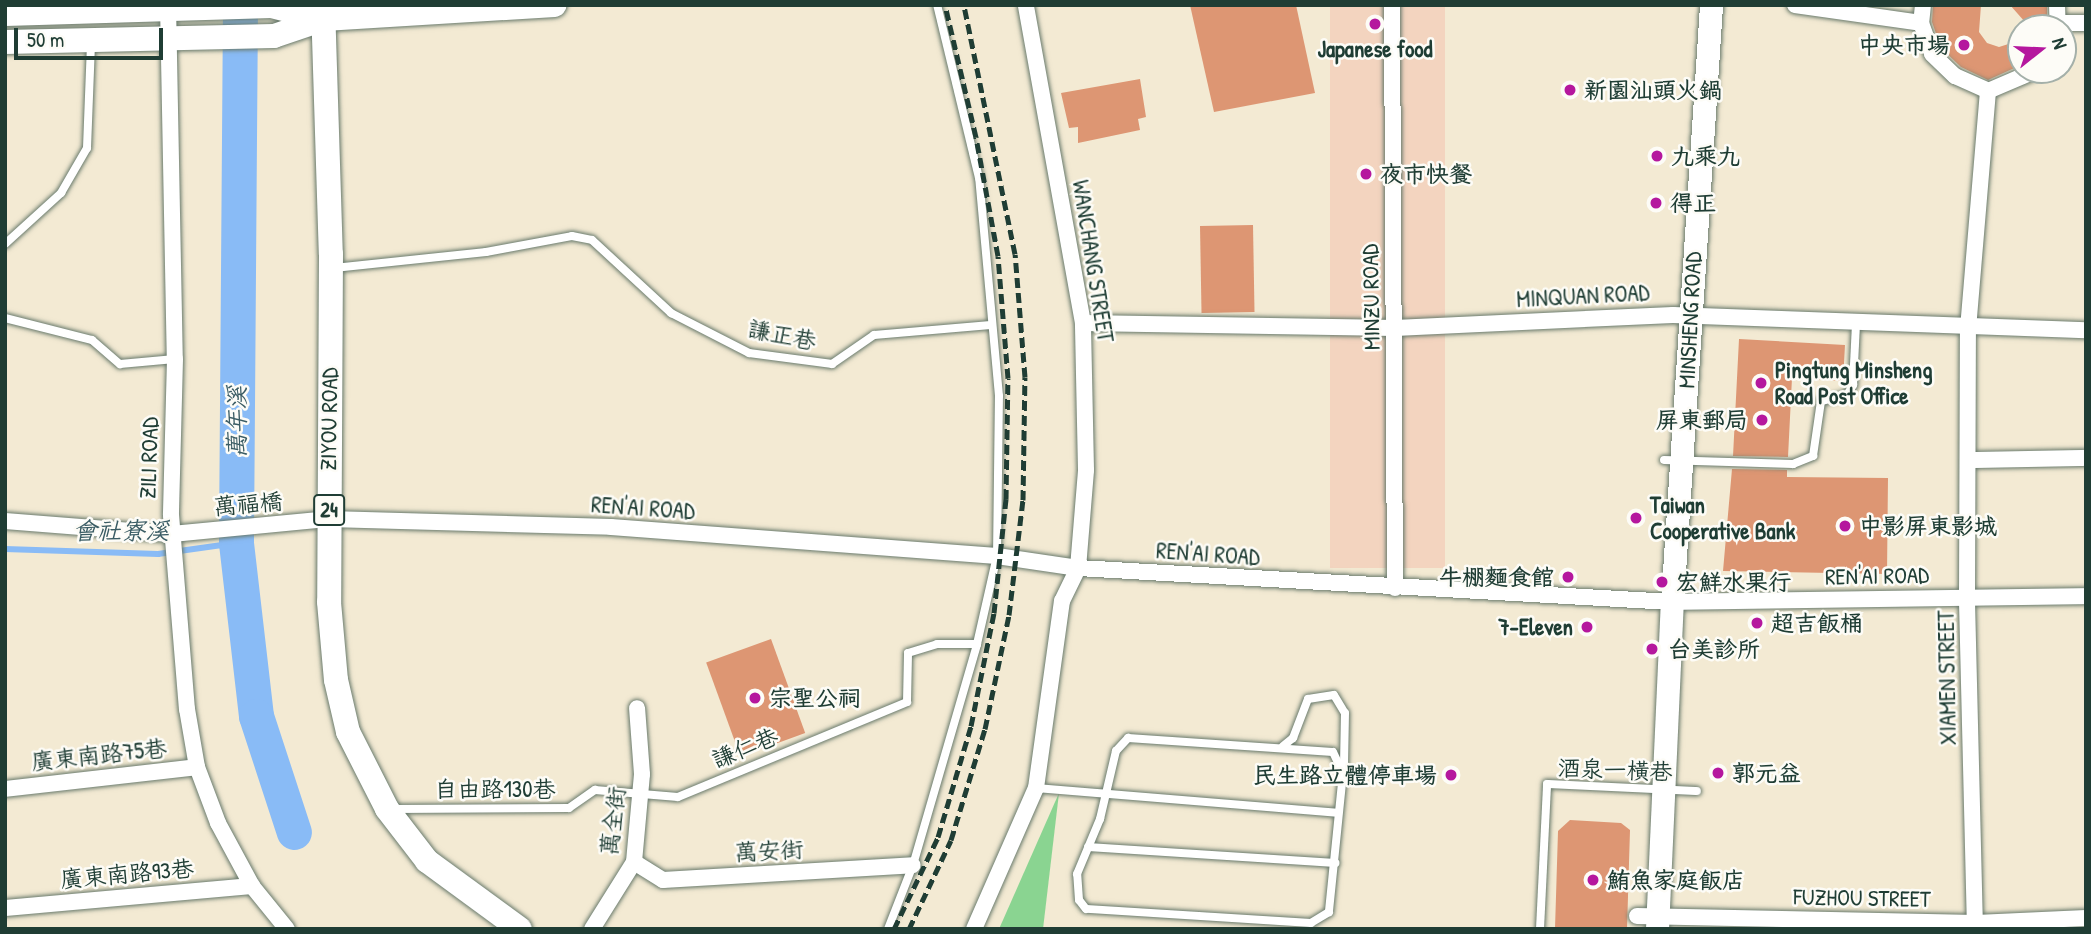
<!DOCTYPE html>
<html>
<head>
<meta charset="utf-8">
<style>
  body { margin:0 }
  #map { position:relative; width:2091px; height:934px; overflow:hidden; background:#f3ead3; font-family:"Patrick Hand","LXGW WenKai TC",sans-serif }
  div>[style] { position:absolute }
  .built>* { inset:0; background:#f3d4bf; transform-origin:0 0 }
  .green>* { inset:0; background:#8ad491 }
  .stream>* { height:6px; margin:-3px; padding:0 3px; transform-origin:3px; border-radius:3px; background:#89bbf6 }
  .river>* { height:35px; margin:-17.5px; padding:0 17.5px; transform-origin:17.5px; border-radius:17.5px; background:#89bbf6 }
  .building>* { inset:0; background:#dd9673; transform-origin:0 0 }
  .roads { filter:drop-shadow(0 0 2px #697a6c) drop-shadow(0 0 2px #697a6c) }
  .lane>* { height:8px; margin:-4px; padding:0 4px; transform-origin:4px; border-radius:4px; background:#fff }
  .street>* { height:16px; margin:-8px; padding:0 8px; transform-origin:8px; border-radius:8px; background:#fff }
  .secondary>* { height:23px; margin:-11.5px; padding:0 11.5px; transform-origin:11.5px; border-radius:11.5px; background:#fff }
  .primary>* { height:24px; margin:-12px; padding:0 12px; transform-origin:12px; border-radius:12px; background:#fff }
  .rail>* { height:5px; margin-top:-2.5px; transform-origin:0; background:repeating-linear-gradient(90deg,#1f3d34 0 10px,transparent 0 15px) }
  .dots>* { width:19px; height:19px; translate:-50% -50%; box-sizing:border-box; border:4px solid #fdfcf7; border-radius:50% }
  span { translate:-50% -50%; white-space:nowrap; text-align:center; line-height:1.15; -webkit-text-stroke:5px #fdfcf7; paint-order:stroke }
  .shield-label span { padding:2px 5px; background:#fdfcf7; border:2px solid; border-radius:5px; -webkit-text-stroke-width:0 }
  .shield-label { font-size:21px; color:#1f3d34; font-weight:700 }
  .poi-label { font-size:23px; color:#1f3d34; font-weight:700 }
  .right { translate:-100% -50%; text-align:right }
  .left { translate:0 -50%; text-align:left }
  .street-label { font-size:23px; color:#1f3d34 }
  .water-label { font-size:24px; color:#3a5c64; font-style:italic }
  .frame { position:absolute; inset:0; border:7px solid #1f3d34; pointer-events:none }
  .north { position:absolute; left:2007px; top:14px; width:70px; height:70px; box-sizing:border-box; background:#fdfcf7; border:2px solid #a4b0a9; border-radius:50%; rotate:72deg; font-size:19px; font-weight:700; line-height:28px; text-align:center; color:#1f3d34 }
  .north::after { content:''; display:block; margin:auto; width:24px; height:32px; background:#b5179e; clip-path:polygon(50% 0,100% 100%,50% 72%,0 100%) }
  .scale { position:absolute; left:14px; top:28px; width:149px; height:32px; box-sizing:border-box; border:4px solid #1f3d34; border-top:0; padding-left:9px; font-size:21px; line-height:24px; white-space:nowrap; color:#1f3d34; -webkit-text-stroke:5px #fdfcf7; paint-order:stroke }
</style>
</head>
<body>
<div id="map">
  <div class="built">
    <i style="left:1330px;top:5px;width:115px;height:563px"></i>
  </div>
  <div class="green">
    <i style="clip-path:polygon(1059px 793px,1043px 929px,999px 929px)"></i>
  </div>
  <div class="stream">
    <i style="left:5px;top:549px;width:153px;rotate:1.9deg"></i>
    <i style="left:158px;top:554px;width:79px;rotate:-8deg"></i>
  </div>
  <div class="river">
    <i style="left:240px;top:5px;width:538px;rotate:90.43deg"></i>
    <i style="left:236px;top:543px;width:174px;rotate:83.4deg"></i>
    <i style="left:256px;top:716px;width:122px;rotate:71.9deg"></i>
  </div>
  <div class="building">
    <i style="clip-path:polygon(1190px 5px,1296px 5px,1315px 93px,1214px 112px)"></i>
    <i style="clip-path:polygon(1933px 5px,1981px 5px,1979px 32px,1987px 43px,1999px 47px,2021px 40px,2021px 65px,1988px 80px,1961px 67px,1941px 48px,1932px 22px)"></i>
    <i style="clip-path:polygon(2010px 5px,2047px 5px,2047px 28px,2022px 28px,2025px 22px)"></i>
    <i style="clip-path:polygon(1140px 79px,1146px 117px,1138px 119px,1140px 130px,1078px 143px,1078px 127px,1069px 128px,1061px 93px)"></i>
    <i style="left:1253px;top:225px;width:87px;height:53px;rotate:89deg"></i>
    <i style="clip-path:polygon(1739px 339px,1845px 345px,1843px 381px,1792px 378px,1788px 457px,1733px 456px)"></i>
    <i style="clip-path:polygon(1732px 469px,1787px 470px,1787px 477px,1888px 478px,1887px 574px,1723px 571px)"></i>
    <i style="left:771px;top:639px;width:100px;height:69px;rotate:70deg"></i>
    <i style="clip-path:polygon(1570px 820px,1621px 823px,1630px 830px,1627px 929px,1555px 929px,1558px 831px)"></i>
  </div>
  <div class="roads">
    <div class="lane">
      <i style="left:5px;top:244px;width:76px;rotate:-42.3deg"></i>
      <i style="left:61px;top:193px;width:52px;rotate:-60deg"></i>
      <i style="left:87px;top:148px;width:104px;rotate:-87.8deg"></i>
      <i style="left:334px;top:268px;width:153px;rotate:-6deg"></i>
      <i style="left:486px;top:252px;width:87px;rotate:-10.5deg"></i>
      <i style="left:572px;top:236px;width:20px;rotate:11deg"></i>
      <i style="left:592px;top:240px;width:108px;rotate:42.7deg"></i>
      <i style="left:671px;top:313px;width:88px;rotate:27.1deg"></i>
      <i style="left:749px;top:353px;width:84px;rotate:7.5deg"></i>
      <i style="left:832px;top:364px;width:51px;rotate:-34.6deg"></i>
      <i style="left:874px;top:335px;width:117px;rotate:-4.9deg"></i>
      <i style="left:5px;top:318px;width:90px;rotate:14.2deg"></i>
      <i style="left:92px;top:340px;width:37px;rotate:41deg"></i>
      <i style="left:120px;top:364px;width:55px;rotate:-5.2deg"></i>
      <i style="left:1664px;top:460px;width:129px;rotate:1.8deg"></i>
      <i style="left:1793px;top:464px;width:22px;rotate:-22deg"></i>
      <i style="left:1813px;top:456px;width:56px;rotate:-81.7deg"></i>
      <i style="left:1821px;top:401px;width:27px;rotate:-13deg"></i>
      <i style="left:1847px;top:395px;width:12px;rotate:-59deg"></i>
      <i style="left:1853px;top:385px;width:62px;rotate:-87.2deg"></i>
      <i style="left:1128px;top:738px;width:205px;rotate:3.9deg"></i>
      <i style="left:1333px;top:752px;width:23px;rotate:65deg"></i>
      <i style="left:1343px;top:773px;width:140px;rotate:95.8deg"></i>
      <i style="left:1329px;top:912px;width:21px;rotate:149deg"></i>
      <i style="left:1311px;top:923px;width:225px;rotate:-176.4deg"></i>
      <i style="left:1086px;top:909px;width:11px;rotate:-128deg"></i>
      <i style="left:1079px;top:900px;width:26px;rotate:-94deg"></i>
      <i style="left:1077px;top:874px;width:60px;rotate:-67.3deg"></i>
      <i style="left:1100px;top:819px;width:70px;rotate:-76.8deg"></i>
      <i style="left:1116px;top:751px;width:18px;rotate:-47deg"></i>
      <i style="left:1283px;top:746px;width:13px;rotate:-39deg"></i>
      <i style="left:1293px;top:738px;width:42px;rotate:-69deg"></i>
      <i style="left:1308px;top:699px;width:26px;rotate:-9deg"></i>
      <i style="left:1334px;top:695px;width:21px;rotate:59deg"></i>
      <i style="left:1345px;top:713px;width:54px;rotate:91.1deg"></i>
      <i style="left:1036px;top:788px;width:302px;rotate:4.7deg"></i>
      <i style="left:393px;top:809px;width:176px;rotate:-0.3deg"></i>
      <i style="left:569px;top:808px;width:32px;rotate:-35deg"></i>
      <i style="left:595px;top:790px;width:83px;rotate:4.8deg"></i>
      <i style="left:678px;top:797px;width:248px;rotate:-22.5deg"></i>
      <i style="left:907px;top:702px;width:49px;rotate:-88.8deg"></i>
      <i style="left:908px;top:653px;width:30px;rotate:-17deg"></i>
      <i style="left:937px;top:644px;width:40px"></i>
      <i style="left:1088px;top:847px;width:248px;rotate:3.7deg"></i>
      <i style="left:888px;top:929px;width:69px;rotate:-68.7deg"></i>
      <i style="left:913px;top:865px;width:230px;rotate:-73.8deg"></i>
      <i style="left:977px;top:644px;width:90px;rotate:-77.2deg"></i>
      <i style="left:997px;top:556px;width:160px;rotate:-89.3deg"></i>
      <i style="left:999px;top:396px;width:219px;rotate:-95.2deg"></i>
      <i style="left:979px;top:178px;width:178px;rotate:-103.6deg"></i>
      <i style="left:1540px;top:929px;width:145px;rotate:-87.2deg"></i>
      <i style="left:1547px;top:784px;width:150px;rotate:2.7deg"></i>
    </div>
    <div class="street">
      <i style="left:168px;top:5px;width:354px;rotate:88.9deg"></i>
      <i style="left:175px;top:359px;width:156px;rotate:91.5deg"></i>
      <i style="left:171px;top:515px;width:195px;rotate:85.3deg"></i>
      <i style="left:187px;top:709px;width:59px;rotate:80.2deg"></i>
      <i style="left:197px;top:767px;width:60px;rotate:69.4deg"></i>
      <i style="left:218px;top:823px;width:72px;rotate:61.6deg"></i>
      <i style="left:252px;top:886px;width:55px;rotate:50.9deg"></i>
      <i style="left:1392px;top:5px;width:583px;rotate:89.71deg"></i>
      <i style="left:1795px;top:5px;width:127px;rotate:8.1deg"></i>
      <i style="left:1923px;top:5px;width:18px;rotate:96deg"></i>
      <i style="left:1921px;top:23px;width:33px;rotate:70deg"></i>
      <i style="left:1932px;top:54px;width:32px;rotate:44deg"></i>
      <i style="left:1955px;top:76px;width:36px;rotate:24deg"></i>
      <i style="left:1988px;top:91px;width:53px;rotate:-23.2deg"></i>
      <i style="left:2057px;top:5px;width:23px;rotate:88deg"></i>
      <i style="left:2059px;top:23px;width:27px"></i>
      <i style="left:1083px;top:323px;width:312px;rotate:0.9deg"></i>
      <i style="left:1395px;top:328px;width:278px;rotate:-2.7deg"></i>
      <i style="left:1673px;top:315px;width:413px;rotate:2.1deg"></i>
      <i style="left:1970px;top:460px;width:116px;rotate:-1deg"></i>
      <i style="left:5px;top:521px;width:168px;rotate:4.5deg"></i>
      <i style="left:172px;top:534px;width:158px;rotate:-5.5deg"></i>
      <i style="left:329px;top:519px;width:282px;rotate:1.6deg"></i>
      <i style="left:611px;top:527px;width:387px;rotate:4.3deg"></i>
      <i style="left:997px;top:556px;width:82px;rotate:8.4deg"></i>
      <i style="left:1078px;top:568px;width:595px;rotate:3.28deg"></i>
      <i style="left:1672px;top:602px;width:414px;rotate:-0.8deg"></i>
      <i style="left:5px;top:789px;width:193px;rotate:-6.5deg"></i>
      <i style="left:634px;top:862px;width:34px;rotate:32deg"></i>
      <i style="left:663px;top:880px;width:250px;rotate:-3.4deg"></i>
      <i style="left:5px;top:908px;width:248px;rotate:-5.1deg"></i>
      <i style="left:1637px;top:916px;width:339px;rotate:1.2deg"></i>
      <i style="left:1976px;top:923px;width:110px;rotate:-2.6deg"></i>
      <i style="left:592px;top:929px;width:79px;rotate:-57.9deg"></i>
      <i style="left:634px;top:862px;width:88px;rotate:-84.8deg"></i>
      <i style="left:642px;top:774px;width:66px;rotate:-94.3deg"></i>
      <i style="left:974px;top:929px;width:154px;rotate:-66.3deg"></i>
      <i style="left:1036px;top:788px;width:189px;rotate:-82.1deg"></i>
      <i style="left:1062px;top:601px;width:37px;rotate:-64deg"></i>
      <i style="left:1078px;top:568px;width:98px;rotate:-85.3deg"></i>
      <i style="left:1086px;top:470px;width:147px;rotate:-91.2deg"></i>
      <i style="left:1083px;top:323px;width:323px;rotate:-100.2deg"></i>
      <i style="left:1975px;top:929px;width:332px;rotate:-91.4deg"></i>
      <i style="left:1967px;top:597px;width:268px;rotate:-89.8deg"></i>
      <i style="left:1968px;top:329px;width:239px;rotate:-85.2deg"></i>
    </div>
    <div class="secondary">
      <i style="left:1657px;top:929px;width:327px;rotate:-87.4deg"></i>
      <i style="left:1672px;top:602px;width:598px;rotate:-86.26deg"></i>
    </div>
    <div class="primary">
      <i style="left:323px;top:5px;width:249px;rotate:88.2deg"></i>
      <i style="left:331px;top:254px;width:348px;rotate:90.3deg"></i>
      <i style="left:329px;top:602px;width:78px;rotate:84.9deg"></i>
      <i style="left:336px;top:680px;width:53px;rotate:77deg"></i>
      <i style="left:348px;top:732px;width:86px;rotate:63.1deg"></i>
      <i style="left:387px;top:809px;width:66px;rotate:52.4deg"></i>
      <i style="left:427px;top:861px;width:115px;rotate:36.2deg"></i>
      <i style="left:5px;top:14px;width:267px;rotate:-1.7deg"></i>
      <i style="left:272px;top:6px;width:53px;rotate:14.3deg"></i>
      <i style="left:5px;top:42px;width:269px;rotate:-1.3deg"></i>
      <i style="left:274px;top:36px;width:53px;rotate:-18.8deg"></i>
      <i style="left:324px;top:19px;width:231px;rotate:-3.5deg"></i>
    </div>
  </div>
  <div class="rail">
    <i style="left:894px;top:929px;width:102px;rotate:-64.4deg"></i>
    <i style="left:938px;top:837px;width:116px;rotate:-73.4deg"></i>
    <i style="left:971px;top:726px;width:115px;rotate:-78.5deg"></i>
    <i style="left:994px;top:613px;width:115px;rotate:-84deg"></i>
    <i style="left:1006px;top:499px;width:121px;rotate:-89.1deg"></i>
    <i style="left:1008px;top:378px;width:122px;rotate:-94.7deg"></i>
    <i style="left:998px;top:256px;width:121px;rotate:-100.5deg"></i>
    <i style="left:976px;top:137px;width:136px;rotate:-103.2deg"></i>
    <i style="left:909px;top:929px;width:98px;rotate:-64.7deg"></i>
    <i style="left:951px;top:840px;width:116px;rotate:-73deg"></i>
    <i style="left:985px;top:729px;width:116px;rotate:-78.1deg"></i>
    <i style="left:1009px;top:615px;width:116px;rotate:-83.1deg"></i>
    <i style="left:1023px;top:500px;width:123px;rotate:-89.1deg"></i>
    <i style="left:1025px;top:377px;width:123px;rotate:-94.6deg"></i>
    <i style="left:1015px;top:254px;width:254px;rotate:-101.6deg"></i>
  </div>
  <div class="dots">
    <i style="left:1375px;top:24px;background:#b5179e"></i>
    <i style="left:1964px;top:45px;background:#b5179e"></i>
    <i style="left:1570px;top:90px;background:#b5179e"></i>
    <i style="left:1657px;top:156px;background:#b5179e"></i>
    <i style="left:1366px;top:174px;background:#b5179e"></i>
    <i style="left:1656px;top:203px;background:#b5179e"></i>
    <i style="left:1761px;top:383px;background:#b5179e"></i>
    <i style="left:1762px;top:420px;background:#b5179e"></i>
    <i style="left:1636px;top:518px;background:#b5179e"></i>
    <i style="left:1845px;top:526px;background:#b5179e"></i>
    <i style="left:1568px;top:577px;background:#b5179e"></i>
    <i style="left:1662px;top:582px;background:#b5179e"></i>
    <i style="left:1757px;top:623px;background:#b5179e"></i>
    <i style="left:1587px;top:627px;background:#b5179e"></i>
    <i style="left:1652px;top:649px;background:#b5179e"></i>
    <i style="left:755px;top:698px;background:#b5179e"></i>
    <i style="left:1718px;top:773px;background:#b5179e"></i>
    <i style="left:1451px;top:775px;background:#b5179e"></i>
    <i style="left:1593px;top:880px;background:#b5179e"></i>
  </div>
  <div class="shield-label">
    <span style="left:329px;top:510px">24</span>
  </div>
  <div class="poi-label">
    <span class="right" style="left:1950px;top:45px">中央市場</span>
    <span style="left:1375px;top:49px">Japanese food</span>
    <span class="left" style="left:1584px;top:90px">新園汕頭火鍋</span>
    <span class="left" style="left:1671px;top:156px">九乘九</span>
    <span class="left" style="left:1380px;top:174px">夜市快餐</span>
    <span class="left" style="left:1670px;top:203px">得正</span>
    <span class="left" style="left:1775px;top:383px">Pingtung Minsheng<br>Road Post Office</span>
    <span class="right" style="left:1748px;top:420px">屏東郵局</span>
    <span class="left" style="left:1650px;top:518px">Taiwan<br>Cooperative Bank</span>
    <span class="left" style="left:1859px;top:526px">中影屏東影城</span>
    <span class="right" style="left:1554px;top:577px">牛棚麵食館</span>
    <span class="left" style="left:1676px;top:582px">宏鮮水果行</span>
    <span class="left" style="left:1771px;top:623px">超吉飯桶</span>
    <span class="right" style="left:1573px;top:627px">7-Eleven</span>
    <span class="left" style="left:1668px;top:649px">台美診所</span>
    <span class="left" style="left:769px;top:698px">宗聖公祠</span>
    <span class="left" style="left:1732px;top:773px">郭元益</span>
    <span class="right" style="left:1437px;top:775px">民生路立體停車場</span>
    <span class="left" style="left:1607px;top:880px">鮪魚家庭飯店</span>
  </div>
  <div class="street-label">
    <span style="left:1093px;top:261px;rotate:81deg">WANCHANG STREET</span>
    <span style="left:1583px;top:296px;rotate:-3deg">MINQUAN ROAD</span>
    <span style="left:1371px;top:297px;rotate:-91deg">MINZU ROAD</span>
    <span style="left:1690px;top:320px;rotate:-87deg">MINSHENG ROAD</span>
    <span style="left:782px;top:335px;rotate:11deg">謙正巷</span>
    <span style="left:329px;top:419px;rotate:-89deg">ZIYOU ROAD</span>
    <span style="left:149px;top:458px;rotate:-88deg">ZILI ROAD</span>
    <span style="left:248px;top:504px;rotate:-5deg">萬福橋</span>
    <span style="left:643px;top:508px;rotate:4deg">REN'AI ROAD</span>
    <span style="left:1208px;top:554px;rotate:4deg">REN'AI ROAD</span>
    <span style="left:1877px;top:576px;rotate:-1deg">REN'AI ROAD</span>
    <span style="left:1947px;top:678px;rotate:-91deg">XIAMEN STREET</span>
    <span style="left:745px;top:748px;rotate:-22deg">謙仁巷</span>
    <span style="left:99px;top:755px;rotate:-6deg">廣東南路75巷</span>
    <span style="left:1615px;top:770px;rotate:2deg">酒泉一橫巷</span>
    <span style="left:495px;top:789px">自由路130巷</span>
    <span style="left:613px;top:821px;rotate:-83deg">萬全街</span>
    <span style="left:769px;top:851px;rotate:-3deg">萬安街</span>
    <span style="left:127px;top:874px;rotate:-5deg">廣東南路93巷</span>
    <span style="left:1862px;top:898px;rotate:1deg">FUZHOU STREET</span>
  </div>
  <div class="water-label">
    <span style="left:237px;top:422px;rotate:-90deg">萬年溪</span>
    <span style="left:121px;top:531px">會社寮溪</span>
  </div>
  <div class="frame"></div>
  <div class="north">N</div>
  <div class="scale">50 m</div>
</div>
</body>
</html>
